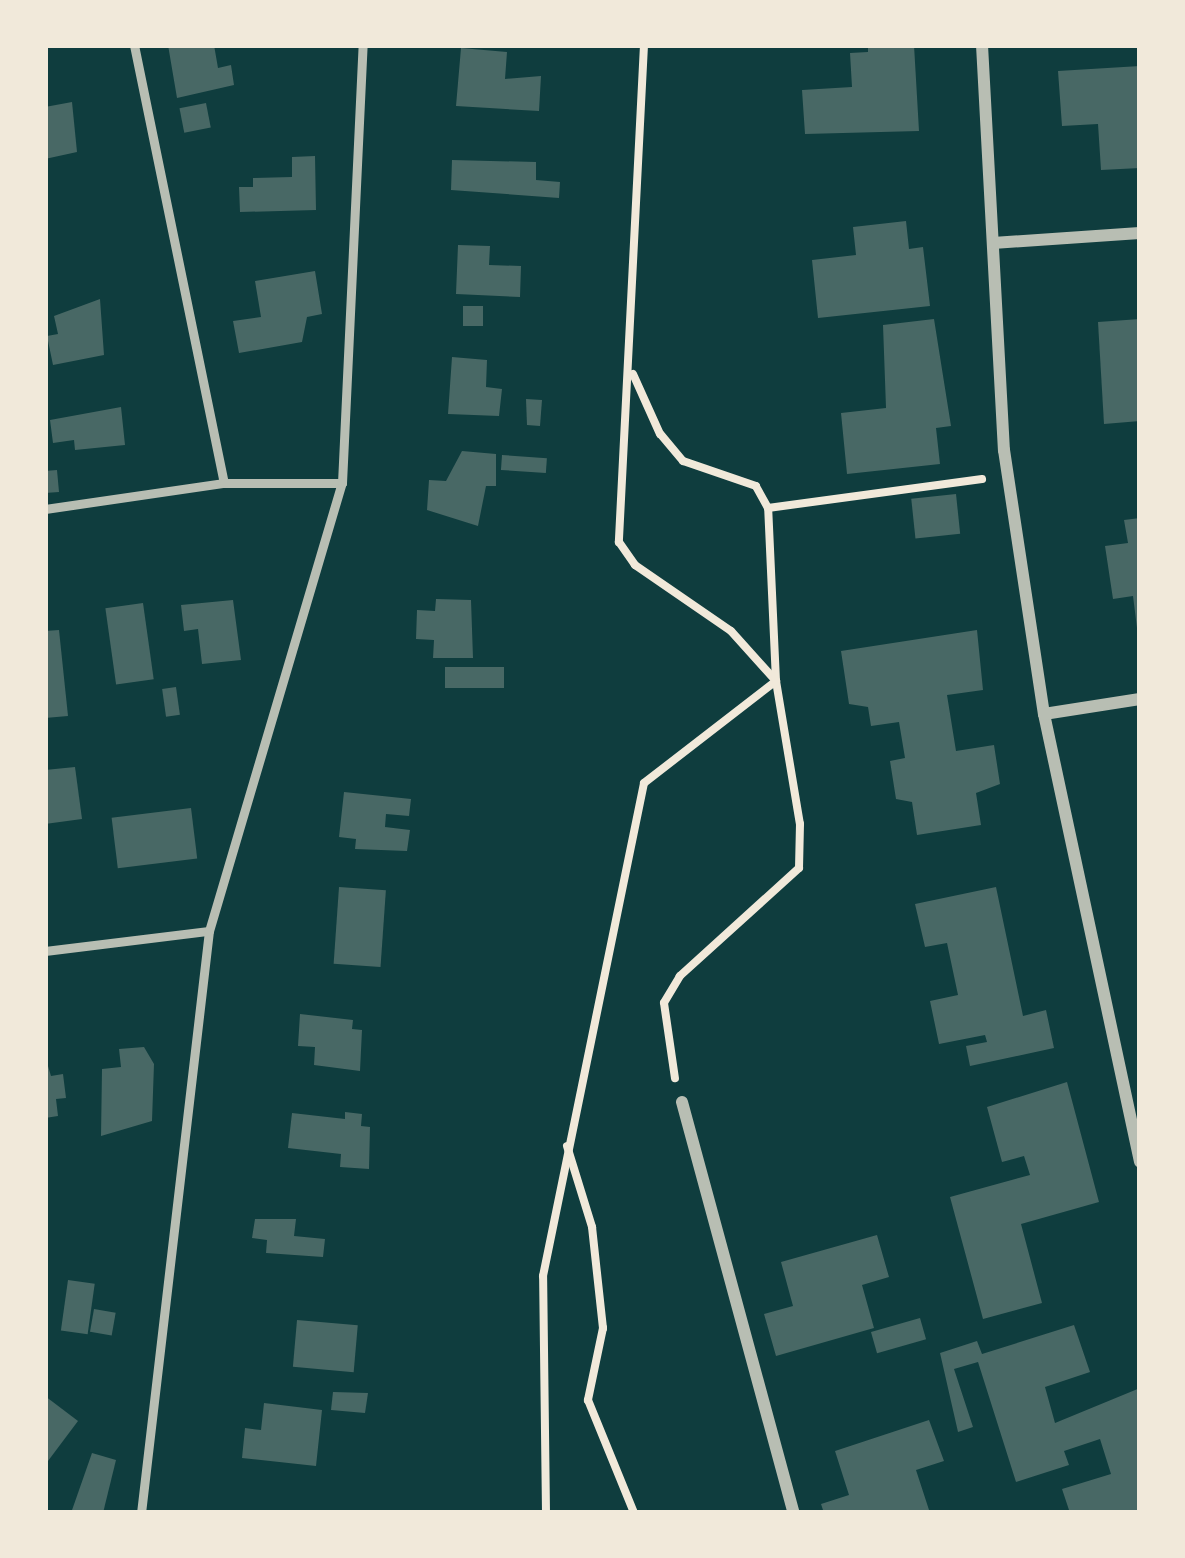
<!DOCTYPE html>
<html>
<head>
<meta charset="utf-8">
<style>
  body { margin:0 }
  #map { position:relative; width:1185px; height:1558px; overflow:hidden; background:#0f3d3e; font-family:Overpass,sans-serif }
  div>[style] { position:absolute }
  .building>* { inset:0; background:#486865; transform-origin:0 0 }
  .path>* { height:8px; margin:-4px; padding:0 4px; transform-origin:4px; border-radius:4px; background:#f1e9da }
  .service>* { height:9px; margin:-4.5px; padding:0 4.5px; transform-origin:4.5px; border-radius:4.5px; background:#b8beb3 }
  .minor>* { height:12px; margin:-6px; padding:0 6px; transform-origin:6px; border-radius:6px; background:#b8beb3 }
  span { translate:-50% -50%; white-space:nowrap; text-align:center; line-height:1.15; -webkit-text-stroke:9px #f1e9da; paint-order:stroke }
  .frame { position:absolute; inset:0; border:48px solid #f1e9da; pointer-events:none }
</style>
</head>
<body>
<div id="map">
  <div class="building">
    <i style="clip-path:polygon(168px 45px,214px 45px,218px 68px,231px 65px,234px 85px,177px 98px)"></i>
    <i style="clip-path:polygon(868px 45px,914px 45px,919px 131px,805px 134px,802px 90px,852px 87px,850px 53px,868px 52px)"></i>
    <i style="clip-path:polygon(461px 48px,507px 52px,505px 79px,541px 76px,539px 111px,456px 106px)"></i>
    <i style="clip-path:polygon(1140px 66px,1140px 168px,1101px 170px,1098px 124px,1062px 126px,1058px 71px)"></i>
    <i style="clip-path:polygon(72px 102px,77px 152px,45px 159px,45px 107px)"></i>
    <i style="left:206px;top:103px;width:25px;height:27px;rotate:79deg"></i>
    <i style="clip-path:polygon(315px 156px,316px 210px,240px 212px,239px 187px,253px 187px,253px 178px,292px 177px,292px 157px)"></i>
    <i style="clip-path:polygon(452px 160px,536px 162px,536px 180px,560px 182px,559px 198px,451px 190px)"></i>
    <i style="clip-path:polygon(906px 221px,909px 249px,923px 247px,930px 306px,818px 318px,812px 260px,856px 255px,853px 227px)"></i>
    <i style="clip-path:polygon(458px 245px,490px 246px,489px 265px,521px 266px,520px 297px,456px 294px)"></i>
    <i style="clip-path:polygon(315px 271px,322px 314px,307px 317px,302px 342px,239px 353px,233px 321px,261px 317px,255px 281px)"></i>
    <i style="clip-path:polygon(100px 299px,104px 355px,53px 365px,47px 336px,58px 334px,54px 316px)"></i>
    <i style="left:463px;top:306px;width:20px;height:20px"></i>
    <i style="clip-path:polygon(934px 319px,951px 426px,936px 428px,940px 464px,847px 474px,841px 413px,886px 408px,883px 325px)"></i>
    <i style="clip-path:polygon(1140px 319px,1140px 421px,1104px 424px,1098px 322px)"></i>
    <i style="clip-path:polygon(452px 357px,487px 360px,486px 387px,502px 389px,499px 416px,448px 414px)"></i>
    <i style="clip-path:polygon(526px 399px,542px 400px,540px 426px,527px 425px)"></i>
    <i style="clip-path:polygon(121px 407px,125px 445px,75px 450px,74px 440px,53px 443px,50px 420px)"></i>
    <i style="clip-path:polygon(462px 451px,496px 454px,496px 486px,486px 486px,478px 526px,427px 510px,429px 480px,446px 481px)"></i>
    <i style="left:502px;top:455px;width:45px;height:15px;rotate:4deg"></i>
    <i style="clip-path:polygon(57px 470px,59px 492px,45px 493px,45px 471px)"></i>
    <i style="left:956px;top:494px;width:40px;height:45px;rotate:84deg"></i>
    <i style="clip-path:polygon(1140px 518px,1140px 628px,1137px 628px,1133px 596px,1113px 599px,1105px 546px,1128px 543px,1124px 520px)"></i>
    <i style="clip-path:polygon(436px 599px,471px 600px,473px 658px,433px 658px,434px 640px,416px 639px,417px 610px,435px 611px)"></i>
    <i style="clip-path:polygon(233px 600px,241px 660px,202px 664px,198px 629px,184px 631px,181px 605px)"></i>
    <i style="left:143px;top:603px;width:77px;height:38px;rotate:82deg"></i>
    <i style="clip-path:polygon(59px 630px,68px 716px,45px 718px,45px 631px)"></i>
    <i style="clip-path:polygon(977px 630px,983px 690px,947px 695px,956px 751px,994px 745px,1000px 784px,976px 793px,981px 825px,917px 835px,912px 802px,896px 799px,890px 761px,905px 758px,899px 722px,871px 726px,868px 707px,849px 704px,841px 651px)"></i>
    <i style="left:445px;top:667px;width:59px;height:21px"></i>
    <i style="left:176px;top:687px;width:28px;height:14px;rotate:82deg"></i>
    <i style="clip-path:polygon(75px 767px,82px 819px,45px 824px,45px 770px)"></i>
    <i style="clip-path:polygon(344px 792px,411px 799px,409px 816px,386px 814px,385px 827px,410px 830px,407px 851px,355px 849px,356px 839px,339px 837px)"></i>
    <i style="left:191px;top:808px;width:51px;height:80px;rotate:83deg"></i>
    <i style="left:339px;top:887px;width:47px;height:77px;rotate:4deg"></i>
    <i style="clip-path:polygon(996px 887px,1023px 1016px,1046px 1010px,1054px 1048px,970px 1066px,966px 1046px,987px 1042px,985px 1035px,939px 1044px,930px 1001px,958px 995px,947px 943px,925px 947px,915px 904px)"></i>
    <i style="clip-path:polygon(300px 1014px,353px 1020px,352px 1029px,362px 1030px,360px 1071px,314px 1065px,315px 1047px,298px 1046px)"></i>
    <i style="clip-path:polygon(144px 1047px,154px 1064px,152px 1121px,101px 1136px,102px 1069px,121px 1067px,119px 1049px)"></i>
    <i style="clip-path:polygon(45px 1056px,51px 1076px,63px 1074px,66px 1098px,56px 1099px,58px 1116px,45px 1118px)"></i>
    <i style="clip-path:polygon(1067px 1082px,1099px 1202px,1021px 1224px,1042px 1303px,983px 1319px,950px 1197px,1030px 1175px,1024px 1156px,1002px 1162px,987px 1107px)"></i>
    <i style="clip-path:polygon(345px 1112px,362px 1114px,361px 1126px,370px 1127px,369px 1169px,340px 1167px,341px 1154px,288px 1148px,292px 1113px,345px 1119px)"></i>
    <i style="clip-path:polygon(255px 1219px,296px 1219px,294px 1236px,325px 1239px,323px 1257px,266px 1253px,267px 1240px,252px 1238px)"></i>
    <i style="clip-path:polygon(877px 1235px,889px 1277px,862px 1285px,874px 1328px,776px 1356px,764px 1314px,793px 1306px,781px 1262px)"></i>
    <i style="left:68px;top:1280px;width:27px;height:51px;rotate:8deg"></i>
    <i style="left:94px;top:1309px;width:22px;height:23px;rotate:10deg"></i>
    <i style="left:920px;top:1318px;width:22px;height:51px;rotate:74deg"></i>
    <i style="left:297px;top:1320px;width:61px;height:47px;rotate:5deg"></i>
    <i style="clip-path:polygon(1074px 1325px,1090px 1372px,1045px 1387px,1055px 1423px,1140px 1388px,1140px 1513px,1070px 1513px,1062px 1489px,1111px 1474px,1100px 1439px,1064px 1451px,1069px 1465px,1016px 1482px,978px 1362px,954px 1369px,973px 1427px,958px 1432px,940px 1353px,977px 1341px,982px 1354px)"></i>
    <i style="clip-path:polygon(333px 1392px,368px 1393px,365px 1413px,331px 1410px)"></i>
    <i style="clip-path:polygon(45px 1396px,78px 1421px,45px 1465px)"></i>
    <i style="clip-path:polygon(264px 1403px,322px 1410px,316px 1466px,242px 1458px,245px 1428px,261px 1430px)"></i>
    <i style="clip-path:polygon(929px 1420px,944px 1461px,916px 1470px,930px 1513px,824px 1513px,821px 1504px,849px 1495px,835px 1451px)"></i>
    <i style="clip-path:polygon(92px 1453px,116px 1460px,103px 1513px,71px 1513px)"></i>
  </div>
  <div class="path">
    <i style="left:644px;top:45px;width:498px;rotate:92.9deg"></i>
    <i style="left:619px;top:542px;width:28px;rotate:55deg"></i>
    <i style="left:635px;top:565px;width:116px;rotate:34.5deg"></i>
    <i style="left:731px;top:631px;width:67px;rotate:48deg"></i>
    <i style="left:776px;top:681px;width:145px;rotate:80.5deg"></i>
    <i style="left:800px;top:824px;width:44px;rotate:91.3deg"></i>
    <i style="left:799px;top:868px;width:161px;rotate:137.8deg"></i>
    <i style="left:680px;top:976px;width:31px;rotate:121deg"></i>
    <i style="left:664px;top:1003px;width:76px;rotate:81.7deg"></i>
    <i style="left:768px;top:508px;width:216px;rotate:-7.7deg"></i>
    <i style="left:567px;top:1146px;width:85px;rotate:72.8deg"></i>
    <i style="left:592px;top:1227px;width:102px;rotate:83.8deg"></i>
    <i style="left:603px;top:1328px;width:74px;rotate:101.8deg"></i>
    <i style="left:588px;top:1400px;width:122px;rotate:67.8deg"></i>
    <i style="left:546px;top:1513px;width:237px;rotate:-90.7deg"></i>
    <i style="left:543px;top:1276px;width:503px;rotate:-78.42deg"></i>
    <i style="left:644px;top:783px;width:167px;rotate:-37.7deg"></i>
    <i style="left:776px;top:681px;width:173px;rotate:-92.6deg"></i>
    <i style="left:768px;top:508px;width:25px;rotate:-119deg"></i>
    <i style="left:756px;top:486px;width:77px;rotate:-161.1deg"></i>
    <i style="left:683px;top:461px;width:35px;rotate:-130deg"></i>
    <i style="left:660px;top:434px;width:66px;rotate:-114.2deg"></i>
  </div>
  <div class="service">
    <i style="left:134px;top:45px;width:447px;rotate:78.4deg"></i>
    <i style="left:45px;top:509px;width:181px;rotate:-8.3deg"></i>
    <i style="left:224px;top:483px;width:118px"></i>
    <i style="left:45px;top:951px;width:165px;rotate:-7deg"></i>
    <i style="left:141px;top:1513px;width:586px;rotate:-83.34deg"></i>
    <i style="left:209px;top:931px;width:467px;rotate:-73.5deg"></i>
    <i style="left:342px;top:483px;width:439px;rotate:-87.3deg"></i>
  </div>
  <div class="minor">
    <i style="left:982px;top:45px;width:406px;rotate:86.9deg"></i>
    <i style="left:1004px;top:450px;width:267px;rotate:81.4deg"></i>
    <i style="left:1044px;top:714px;width:458px;rotate:77.9deg"></i>
    <i style="left:993px;top:243px;width:147px;rotate:-3.9deg"></i>
    <i style="left:1044px;top:714px;width:97px;rotate:-8.9deg"></i>
    <i style="left:682px;top:1102px;width:426px;rotate:74.8deg"></i>
  </div>
  <div class="frame"></div>
</div>
</body>
</html>
